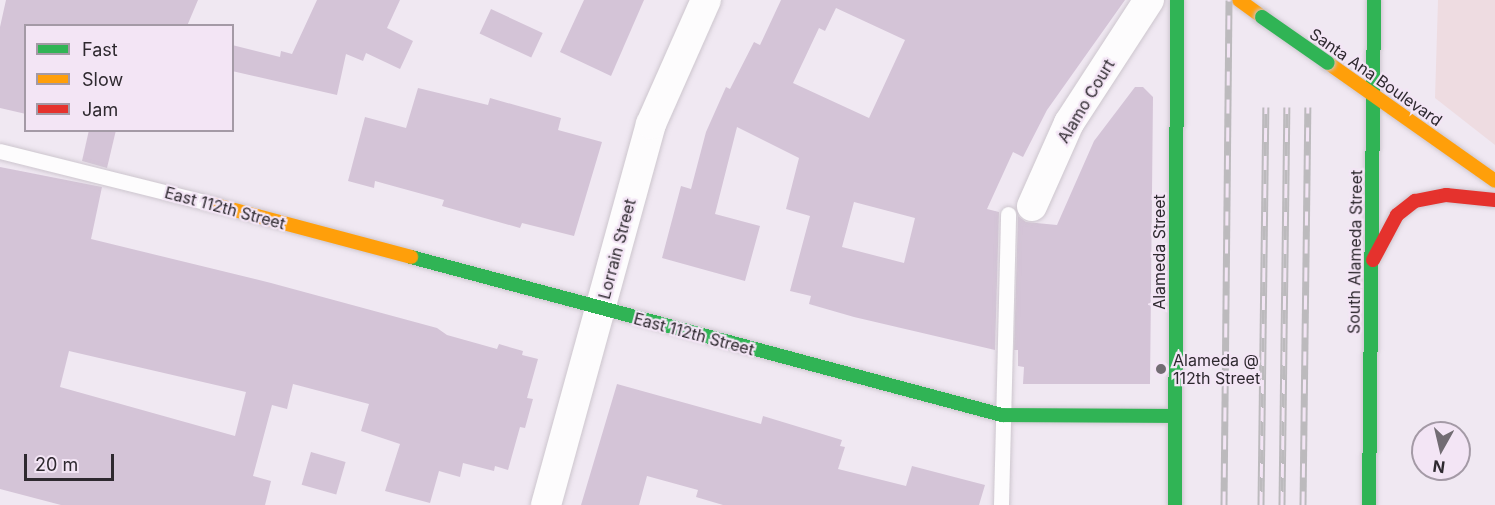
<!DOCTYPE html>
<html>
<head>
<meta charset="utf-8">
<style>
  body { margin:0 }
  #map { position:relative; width:1495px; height:505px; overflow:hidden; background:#f0e8f2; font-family:Inter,sans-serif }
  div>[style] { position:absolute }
  .industrial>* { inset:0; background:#eedce1 }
  .building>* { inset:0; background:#d4c4d7; transform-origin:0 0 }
  .roads { filter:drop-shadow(0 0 2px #cdc6ce) drop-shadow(0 0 2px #cdc6ce) }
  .lane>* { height:15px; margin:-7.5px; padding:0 7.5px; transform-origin:7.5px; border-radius:7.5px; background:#fdfcfd }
  .street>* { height:30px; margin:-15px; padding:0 15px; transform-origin:15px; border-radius:15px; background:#fdfcfd }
  .fast>* { height:14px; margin:-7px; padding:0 7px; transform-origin:7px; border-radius:7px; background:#30b455 }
  .slow>* { height:14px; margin:-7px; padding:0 7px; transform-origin:7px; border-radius:7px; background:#ff9f0a }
  .jam>* { height:14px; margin:-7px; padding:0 7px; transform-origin:7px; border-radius:7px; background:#e5322d }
  .rail>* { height:7px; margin-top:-3.5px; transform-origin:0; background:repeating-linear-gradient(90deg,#f3e5f5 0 14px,#bcbabd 0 28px); box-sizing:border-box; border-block:2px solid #bcbabd }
  .bridges { filter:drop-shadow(0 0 2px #cdc6ce) drop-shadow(0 0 2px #cdc6ce) }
  .fast-bridge>* { height:14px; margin:-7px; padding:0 7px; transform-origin:7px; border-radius:7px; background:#30b455 }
  .dots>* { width:16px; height:16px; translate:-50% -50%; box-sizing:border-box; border:3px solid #f3e5f5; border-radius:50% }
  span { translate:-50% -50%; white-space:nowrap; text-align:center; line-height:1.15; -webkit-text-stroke:4.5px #f3e5f5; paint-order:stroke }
  .street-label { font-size:16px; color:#2e292f }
  .poi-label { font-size:16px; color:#2e292f }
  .left { translate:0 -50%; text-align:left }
  .legend { position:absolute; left:24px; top:24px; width:210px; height:108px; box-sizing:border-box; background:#f3e5f5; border:2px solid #a49aa6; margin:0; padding:8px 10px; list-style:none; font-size:18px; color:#2e292f }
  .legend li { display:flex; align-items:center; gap:12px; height:30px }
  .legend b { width:30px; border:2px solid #a49aa6 }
  .north { position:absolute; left:1411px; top:421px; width:60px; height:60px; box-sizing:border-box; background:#f3e5f5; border:2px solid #a49aa6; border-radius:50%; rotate:188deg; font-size:16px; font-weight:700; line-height:24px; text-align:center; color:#2e292f }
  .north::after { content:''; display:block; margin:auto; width:21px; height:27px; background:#726c73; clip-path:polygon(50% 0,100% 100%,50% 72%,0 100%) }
  .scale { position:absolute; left:24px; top:454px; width:90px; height:27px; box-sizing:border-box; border:3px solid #2e292f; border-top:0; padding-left:8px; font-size:18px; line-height:21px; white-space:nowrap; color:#2e292f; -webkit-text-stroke:4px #f3e5f5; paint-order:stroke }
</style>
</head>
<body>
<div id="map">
  <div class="industrial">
    <i style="clip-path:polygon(1438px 0,1495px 0,1495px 145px,1435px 98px)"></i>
  </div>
  <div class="building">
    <i style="clip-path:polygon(6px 0,198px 0,187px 26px,26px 26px,26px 114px,0 108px,0 27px)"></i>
    <i style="clip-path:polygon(317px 0,400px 0,387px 28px,413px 41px,400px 69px,366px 53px,363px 61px,346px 54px,337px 95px,232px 71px,232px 45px,280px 57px,281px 51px,292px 54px)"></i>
    <i style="clip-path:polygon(584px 0,644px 0,611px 76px,560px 52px)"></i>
    <i style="clip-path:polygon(evenodd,781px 0,1125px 0,1047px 110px,1023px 157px,1013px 152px,987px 209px,999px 212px,995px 350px,854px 317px,809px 304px,811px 296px,790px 291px,810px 216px,786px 209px,799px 158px,737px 127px,715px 214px,760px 226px,745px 281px,662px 258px,681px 186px,691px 189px,706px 132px,726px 87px,730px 89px,754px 42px,760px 45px,781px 0,836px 8px,905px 40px,869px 118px,793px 83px,819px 28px,825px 31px,836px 8px,781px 0,854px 202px,915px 218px,904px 263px,842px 247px,854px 202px)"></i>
    <i style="left:491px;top:9px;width:57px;height:27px;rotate:25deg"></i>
    <i style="clip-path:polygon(1135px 87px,1143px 87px,1153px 97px,1150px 384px,1023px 384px,1024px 367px,1018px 366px,1018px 350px,1014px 350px,1018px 216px,1026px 222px,1057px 225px,1094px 141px)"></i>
    <i style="clip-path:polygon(418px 88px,488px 105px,490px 98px,561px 118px,558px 130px,602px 142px,574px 236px,522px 223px,520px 228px,442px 206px,444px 200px,375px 181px,374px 188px,348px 181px,365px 117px,406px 128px)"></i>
    <i style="clip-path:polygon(89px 130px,116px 130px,107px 168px,82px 161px)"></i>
    <i style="clip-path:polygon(evenodd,0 167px,102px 187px,91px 239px,271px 283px,437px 328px,447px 335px,497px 349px,499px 344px,523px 351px,522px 355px,538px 359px,527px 398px,533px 399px,525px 428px,520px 427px,508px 470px,495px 466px,494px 471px,463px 463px,460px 477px,439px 471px,430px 503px,385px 491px,400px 444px,361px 431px,369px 404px,293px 384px,287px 409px,272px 405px,253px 476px,271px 481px,265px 505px,61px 505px,0 489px,0 167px,69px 351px,246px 392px,235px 436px,60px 387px,69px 351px)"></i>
    <i style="clip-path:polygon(617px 384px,761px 424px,763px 416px,842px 440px,840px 446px,845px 447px,838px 469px,906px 486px,912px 466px,985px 485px,979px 505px,723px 505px,696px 497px,698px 490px,647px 476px,639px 505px,581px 505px)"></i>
    <i style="left:311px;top:452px;width:36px;height:34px;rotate:16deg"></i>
  </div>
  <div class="roads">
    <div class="lane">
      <i style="left:0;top:151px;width:223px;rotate:14deg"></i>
      <i style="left:1001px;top:505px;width:291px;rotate:-88.6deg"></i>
    </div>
    <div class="street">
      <i style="left:1032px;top:206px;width:91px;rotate:-66deg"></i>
      <i style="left:1069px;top:123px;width:147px;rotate:-57deg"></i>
      <i style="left:546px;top:505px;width:395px;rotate:-74.6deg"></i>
      <i style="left:651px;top:124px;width:136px;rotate:-66.1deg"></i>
    </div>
    <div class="fast">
      <i style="left:411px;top:257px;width:612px;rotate:14.97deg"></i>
      <i style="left:1002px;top:415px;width:173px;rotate:0.3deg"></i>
      <i style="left:1175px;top:505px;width:505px;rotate:-89.77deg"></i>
      <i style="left:1369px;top:505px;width:505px;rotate:-89.43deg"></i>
    </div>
    <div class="slow">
      <i style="left:1239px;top:0;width:29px;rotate:36deg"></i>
      <i style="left:1328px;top:63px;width:204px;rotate:35.2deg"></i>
      <i style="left:216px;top:205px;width:202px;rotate:14.9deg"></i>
    </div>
    <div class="jam">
      <i style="left:1373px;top:260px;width:51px;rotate:-61.9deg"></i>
      <i style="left:1397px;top:215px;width:23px;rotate:-38deg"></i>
      <i style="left:1415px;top:201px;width:32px;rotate:-11deg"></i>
      <i style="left:1446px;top:195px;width:49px;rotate:5.8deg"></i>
    </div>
  </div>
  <div class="rail">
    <i style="left:1224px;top:505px;width:505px;rotate:-89.43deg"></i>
    <i style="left:1261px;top:505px;width:398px;rotate:-89.3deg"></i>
    <i style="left:1282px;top:505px;width:398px;rotate:-89.3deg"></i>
    <i style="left:1303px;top:505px;width:398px;rotate:-89.3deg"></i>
  </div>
  <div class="bridges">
    <div class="fast-bridge">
      <i style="left:1262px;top:17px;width:80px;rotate:34.9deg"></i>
    </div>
  </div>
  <div class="dots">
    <i style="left:1161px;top:369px;background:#726c73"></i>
  </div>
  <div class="street-label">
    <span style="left:1376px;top:77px;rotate:35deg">Santa Ana Boulevard</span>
    <span style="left:1086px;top:101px;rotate:-59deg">Alamo Court</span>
    <span style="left:225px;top:208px;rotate:15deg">East 112th Street</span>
    <span style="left:617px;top:249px;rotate:-75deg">Lorrain Street</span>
    <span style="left:1159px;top:252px;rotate:-90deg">Alameda Street</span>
    <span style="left:1355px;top:252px;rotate:-89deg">South Alameda Street</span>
    <span style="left:694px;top:334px;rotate:15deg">East 112th Street</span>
  </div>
  <div class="poi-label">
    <span class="left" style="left:1173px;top:369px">Alameda @<br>112th Street</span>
  </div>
  <ul class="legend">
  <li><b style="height:8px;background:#30b455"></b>Fast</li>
  <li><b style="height:8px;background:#ff9f0a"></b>Slow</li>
  <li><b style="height:8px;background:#e5322d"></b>Jam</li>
  </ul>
  <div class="north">N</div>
  <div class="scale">20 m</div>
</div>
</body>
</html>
